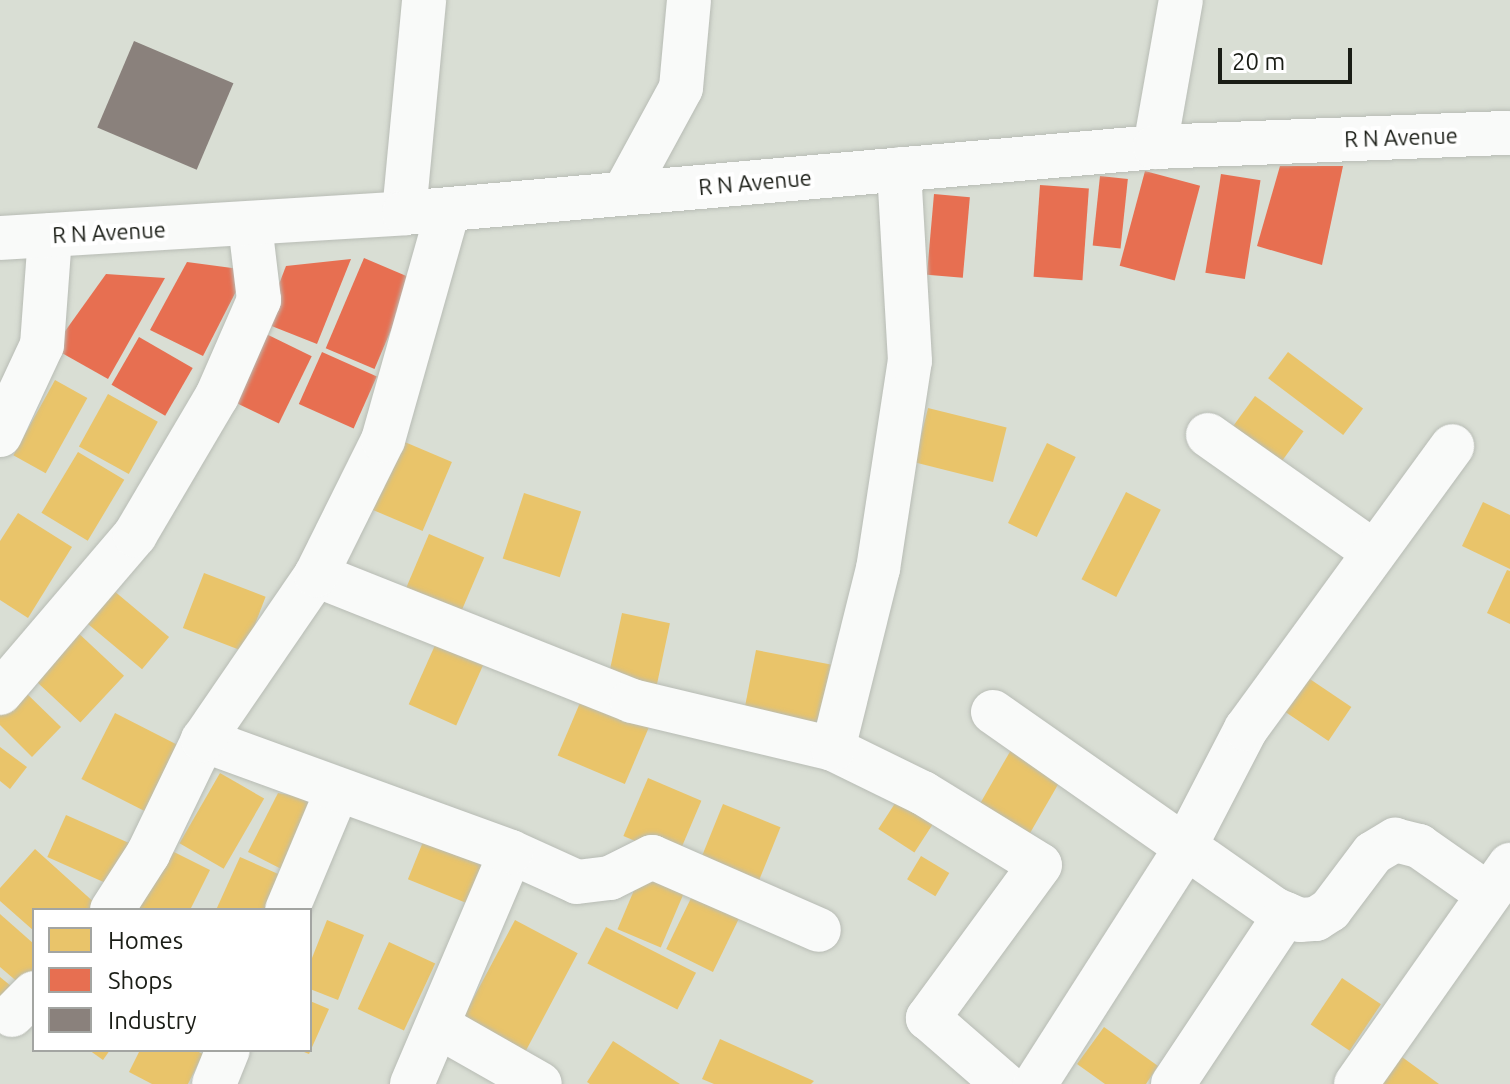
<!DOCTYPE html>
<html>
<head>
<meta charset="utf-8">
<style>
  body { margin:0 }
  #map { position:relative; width:1510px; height:1084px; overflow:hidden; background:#d9ded4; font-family:Ubuntu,sans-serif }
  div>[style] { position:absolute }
  .homes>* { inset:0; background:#e9c46a; transform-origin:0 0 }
  .shops>* { inset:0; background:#e76f51; transform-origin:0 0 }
  .industry>* { inset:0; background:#8a817c; transform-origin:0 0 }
  .roads { filter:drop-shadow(0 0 2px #b8bcb5) drop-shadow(0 0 2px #b8bcb5) }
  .minor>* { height:44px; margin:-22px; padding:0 22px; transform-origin:22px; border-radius:22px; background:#f9faf9 }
  .primary>* { height:44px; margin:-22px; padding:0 22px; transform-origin:22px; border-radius:22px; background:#f9faf9 }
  span { translate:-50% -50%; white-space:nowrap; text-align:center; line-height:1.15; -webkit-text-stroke:8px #fff; paint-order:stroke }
  .street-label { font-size:22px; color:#1a1d16 }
  .legend { position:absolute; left:32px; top:908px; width:280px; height:144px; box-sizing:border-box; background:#fff; border:2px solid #a3a5a2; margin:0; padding:10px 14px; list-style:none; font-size:24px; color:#1a1d16 }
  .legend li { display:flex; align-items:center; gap:16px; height:40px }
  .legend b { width:40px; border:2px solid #a3a5a2 }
  .scale { position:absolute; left:1218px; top:48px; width:134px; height:36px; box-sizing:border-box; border:4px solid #1a1d16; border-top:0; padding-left:10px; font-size:24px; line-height:28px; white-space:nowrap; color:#1a1d16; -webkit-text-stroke:6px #fff; paint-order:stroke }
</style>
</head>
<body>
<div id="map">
  <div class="homes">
    <i style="left:1288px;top:352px;width:94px;height:33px;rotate:37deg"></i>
    <i style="left:55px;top:380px;width:37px;height:86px;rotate:29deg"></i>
    <i style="left:108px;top:394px;width:57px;height:60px;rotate:29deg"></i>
    <i style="left:1255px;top:396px;width:60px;height:49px;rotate:36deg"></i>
    <i style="left:928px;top:408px;width:81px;height:56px;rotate:14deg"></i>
    <i style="left:393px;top:437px;width:64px;height:75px;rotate:23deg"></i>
    <i style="left:1047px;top:443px;width:32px;height:89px;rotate:26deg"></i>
    <i style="left:78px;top:452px;width:54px;height:71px;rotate:31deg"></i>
    <i style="left:1126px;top:492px;width:39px;height:98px;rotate:27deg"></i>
    <i style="left:524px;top:493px;width:60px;height:69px;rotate:18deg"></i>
    <i style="clip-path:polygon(1483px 502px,1510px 515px,1510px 569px,1462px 546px)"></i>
    <i style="clip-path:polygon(18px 513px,72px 547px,28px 618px,0 600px,0 541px)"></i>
    <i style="left:429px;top:534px;width:60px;height:67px;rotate:23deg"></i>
    <i style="clip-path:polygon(1507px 570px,1510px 571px,1510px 624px,1487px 613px)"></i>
    <i style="left:204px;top:573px;width:66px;height:59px;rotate:21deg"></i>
    <i style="left:107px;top:585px;width:81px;height:42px;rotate:40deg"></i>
    <i style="left:622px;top:613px;width:49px;height:75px;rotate:12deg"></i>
    <i style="left:75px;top:630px;width:67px;height:64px;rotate:43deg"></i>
    <i style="left:440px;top:634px;width:52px;height:77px;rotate:24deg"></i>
    <i style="left:756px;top:650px;width:76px;height:68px;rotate:11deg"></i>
    <i style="left:1295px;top:669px;width:68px;height:41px;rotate:34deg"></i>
    <i style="clip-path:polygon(22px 689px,61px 727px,32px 757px,0 725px,0 712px)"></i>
    <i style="left:585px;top:691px;width:73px;height:70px;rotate:23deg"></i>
    <i style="left:115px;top:713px;width:83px;height:74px;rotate:27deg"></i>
    <i style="left:1015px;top:743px;width:58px;height:79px;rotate:30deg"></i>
    <i style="clip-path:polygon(0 747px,27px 767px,10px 789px,0 781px)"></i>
    <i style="left:220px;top:773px;width:51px;height:81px;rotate:30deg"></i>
    <i style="left:648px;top:778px;width:58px;height:63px;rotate:23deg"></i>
    <i style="left:905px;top:788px;width:43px;height:49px;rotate:33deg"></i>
    <i style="clip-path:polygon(278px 793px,326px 801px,295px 876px,248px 852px)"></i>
    <i style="left:723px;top:804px;width:62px;height:66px;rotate:22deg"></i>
    <i style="left:66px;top:815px;width:80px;height:46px;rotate:24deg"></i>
    <i style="left:427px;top:832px;width:65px;height:51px;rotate:22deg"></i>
    <i style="clip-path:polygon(162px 846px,210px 870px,190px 910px,131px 910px)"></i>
    <i style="clip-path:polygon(35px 849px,97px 905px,93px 910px,34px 910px,34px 931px,0 901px,0 888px)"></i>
    <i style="left:921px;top:856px;width:33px;height:27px;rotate:31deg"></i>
    <i style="clip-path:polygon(240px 857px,294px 881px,280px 910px,216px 910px)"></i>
    <i style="left:646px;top:862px;width:47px;height:73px;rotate:23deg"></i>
    <i style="left:696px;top:888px;width:52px;height:68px;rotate:26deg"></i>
    <i style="clip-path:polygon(0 914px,34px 944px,34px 982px,27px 990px,0 967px)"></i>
    <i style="clip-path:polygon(327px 920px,364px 935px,338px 1000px,310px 989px,310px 963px)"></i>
    <i style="left:515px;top:920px;width:71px;height:113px;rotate:28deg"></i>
    <i style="left:606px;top:927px;width:101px;height:41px;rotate:27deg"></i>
    <i style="left:389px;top:942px;width:51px;height:74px;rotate:25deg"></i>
    <i style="clip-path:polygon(0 977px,17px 991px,0 1011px)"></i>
    <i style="left:1342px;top:978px;width:47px;height:56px;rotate:34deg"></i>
    <i style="clip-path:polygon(310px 1001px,329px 1009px,309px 1054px,299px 1050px,310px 1050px)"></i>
    <i style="clip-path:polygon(1104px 1027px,1158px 1066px,1146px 1084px,1105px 1084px,1077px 1064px)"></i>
    <i style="clip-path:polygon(720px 1039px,814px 1081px,811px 1084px,714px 1084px,702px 1079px)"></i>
    <i style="clip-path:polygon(613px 1041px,680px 1084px,590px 1084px,587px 1082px)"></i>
    <i style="clip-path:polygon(1387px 1046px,1439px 1084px,1360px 1084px)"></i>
    <i style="clip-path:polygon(89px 1050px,110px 1050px,103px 1060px)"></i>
    <i style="clip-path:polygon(140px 1050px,195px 1050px,203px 1054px,188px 1084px,152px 1084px,129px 1072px)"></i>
  </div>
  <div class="shops">
    <i style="clip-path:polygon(1280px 166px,1343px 166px,1322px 265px,1257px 246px)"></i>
    <i style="left:1145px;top:171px;width:57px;height:98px;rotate:15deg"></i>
    <i style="left:1221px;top:174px;width:40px;height:100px;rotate:9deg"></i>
    <i style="left:1100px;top:176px;width:28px;height:70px;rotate:6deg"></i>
    <i style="left:1040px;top:185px;width:49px;height:92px;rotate:4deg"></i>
    <i style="left:934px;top:194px;width:36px;height:81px;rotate:5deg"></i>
    <i style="left:364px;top:258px;width:53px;height:98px;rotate:23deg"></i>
    <i style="clip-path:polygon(351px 259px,317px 344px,264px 323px,286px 266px)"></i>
    <i style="clip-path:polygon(187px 262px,247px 270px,203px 356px,150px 330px)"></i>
    <i style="clip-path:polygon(106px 274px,165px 278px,108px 379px,53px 348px)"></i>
    <i style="left:256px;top:329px;width:62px;height:75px;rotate:26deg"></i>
    <i style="left:139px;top:337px;width:62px;height:55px;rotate:30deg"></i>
    <i style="left:322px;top:352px;width:60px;height:57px;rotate:24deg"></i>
  </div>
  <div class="industry">
    <i style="left:134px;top:41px;width:108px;height:94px;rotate:23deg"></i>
  </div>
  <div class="roads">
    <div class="minor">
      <i style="left:1155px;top:147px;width:149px;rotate:-80deg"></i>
      <i style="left:624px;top:193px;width:119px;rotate:-61.5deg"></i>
      <i style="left:681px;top:88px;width:88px;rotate:-84.8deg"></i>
      <i style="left:404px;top:213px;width:214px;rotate:-84.6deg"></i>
      <i style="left:0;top:435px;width:99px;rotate:-65deg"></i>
      <i style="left:42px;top:345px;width:110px;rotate:-85.8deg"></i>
      <i style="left:1208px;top:435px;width:203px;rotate:35.2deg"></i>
      <i style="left:316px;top:575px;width:340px;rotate:21.7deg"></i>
      <i style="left:632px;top:701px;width:207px;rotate:13.4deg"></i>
      <i style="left:833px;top:749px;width:100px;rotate:26.1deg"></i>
      <i style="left:923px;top:793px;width:137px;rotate:31.6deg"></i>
      <i style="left:1040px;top:865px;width:190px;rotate:126.2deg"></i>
      <i style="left:928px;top:1018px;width:101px;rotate:41deg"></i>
      <i style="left:0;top:693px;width:208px;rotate:-49.5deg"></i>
      <i style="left:135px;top:535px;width:161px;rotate:-59.5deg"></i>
      <i style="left:217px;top:396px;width:105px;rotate:-66.4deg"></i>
      <i style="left:259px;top:300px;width:76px;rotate:-96.8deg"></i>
      <i style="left:993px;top:712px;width:343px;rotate:35deg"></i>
      <i style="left:1274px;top:909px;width:28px;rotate:23deg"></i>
      <i style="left:1300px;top:920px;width:16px;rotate:-4deg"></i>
      <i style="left:1316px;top:919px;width:17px;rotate:-33deg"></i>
      <i style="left:1330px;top:910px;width:71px;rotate:-53deg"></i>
      <i style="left:1373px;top:853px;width:26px;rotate:-31deg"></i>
      <i style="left:1395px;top:840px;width:25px;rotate:14deg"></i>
      <i style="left:1419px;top:846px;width:85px;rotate:35deg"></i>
      <i style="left:833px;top:749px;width:186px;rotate:-76deg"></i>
      <i style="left:878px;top:569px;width:210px;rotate:-81.3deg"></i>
      <i style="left:910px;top:361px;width:192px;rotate:-93.3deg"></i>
      <i style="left:511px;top:852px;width:72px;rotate:24.4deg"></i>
      <i style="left:577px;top:882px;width:33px;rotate:-7deg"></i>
      <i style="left:610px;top:878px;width:47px;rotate:-26.6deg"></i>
      <i style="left:652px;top:857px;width:182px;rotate:23.6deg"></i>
      <i style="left:112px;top:910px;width:67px;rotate:-57.3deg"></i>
      <i style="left:148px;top:854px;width:127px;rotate:-64.2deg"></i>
      <i style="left:287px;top:910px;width:129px;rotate:-67.2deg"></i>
      <i style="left:12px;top:1015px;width:31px;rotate:-45deg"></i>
      <i style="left:438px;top:1026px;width:117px;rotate:29.6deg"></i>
      <i style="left:214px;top:1084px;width:37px;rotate:-68deg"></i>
      <i style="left:412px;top:1084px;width:252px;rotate:-66.9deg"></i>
      <i style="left:511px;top:852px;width:328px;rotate:-160deg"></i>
      <i style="left:203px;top:740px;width:200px;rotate:-55.6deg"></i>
      <i style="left:316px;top:575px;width:151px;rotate:-63.6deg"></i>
      <i style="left:383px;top:440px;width:239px;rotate:-74.2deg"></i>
      <i style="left:1035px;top:1084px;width:266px;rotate:-57.4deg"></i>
      <i style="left:1178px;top:860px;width:148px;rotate:-62.6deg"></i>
      <i style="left:1246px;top:729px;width:350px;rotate:-53.9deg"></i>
      <i style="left:1173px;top:1084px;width:204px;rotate:-56.4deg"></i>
      <i style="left:1356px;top:1084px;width:268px;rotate:-54.9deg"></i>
    </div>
    <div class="primary">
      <i style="left:0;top:238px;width:405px;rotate:-3.5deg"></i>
      <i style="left:404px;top:213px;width:754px;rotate:-5.02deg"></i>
      <i style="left:1155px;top:147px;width:355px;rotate:-2.3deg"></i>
    </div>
  </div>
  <div class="street-label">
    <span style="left:1401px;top:137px;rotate:-2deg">R N Avenue</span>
    <span style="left:755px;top:182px;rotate:-5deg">R N Avenue</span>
    <span style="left:109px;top:232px;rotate:-3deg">R N Avenue</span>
  </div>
  <ul class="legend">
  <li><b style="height:22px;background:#e9c46a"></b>Homes</li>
  <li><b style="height:22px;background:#e76f51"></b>Shops</li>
  <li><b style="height:22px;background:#8a817c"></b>Industry</li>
  </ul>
  <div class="scale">20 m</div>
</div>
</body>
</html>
